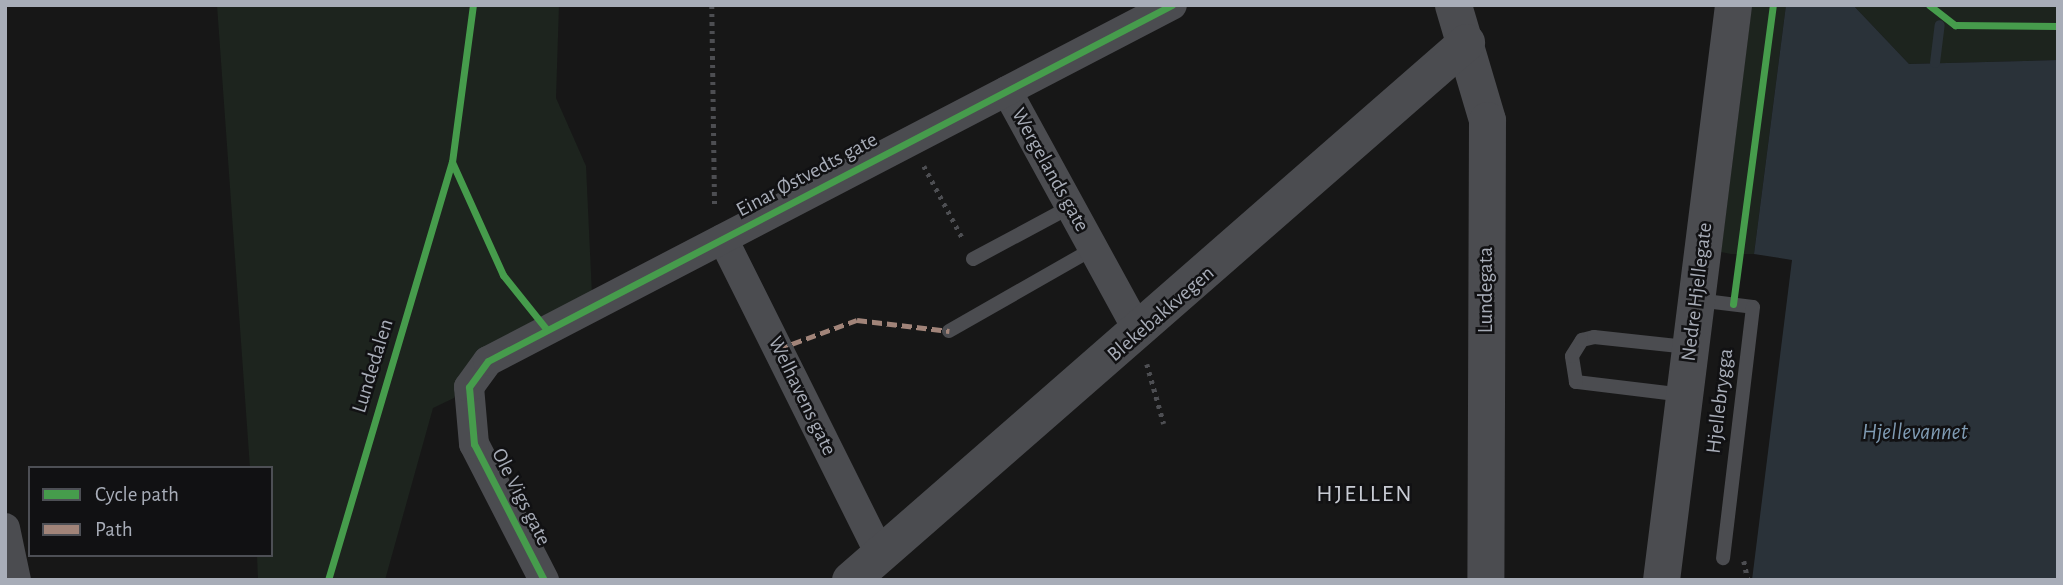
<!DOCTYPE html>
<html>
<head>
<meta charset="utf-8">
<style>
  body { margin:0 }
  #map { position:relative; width:2063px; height:585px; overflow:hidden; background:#171717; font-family:"Alegreya Sans",sans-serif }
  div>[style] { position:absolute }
  .green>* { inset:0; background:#1d241e }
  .water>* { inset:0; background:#2a3239 }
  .stream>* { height:10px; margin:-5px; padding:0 5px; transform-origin:5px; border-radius:5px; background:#2a3239 }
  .path>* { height:4.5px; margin-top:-2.25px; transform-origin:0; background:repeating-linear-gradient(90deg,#4d4e52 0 3.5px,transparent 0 8.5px) }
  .service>* { height:14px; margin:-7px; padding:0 7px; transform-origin:7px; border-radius:7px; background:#4b4c50 }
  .minor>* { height:30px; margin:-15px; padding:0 15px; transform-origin:15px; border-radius:15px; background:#4b4c50 }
  .tertiary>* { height:37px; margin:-18.5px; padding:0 18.5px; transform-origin:18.5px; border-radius:18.5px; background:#4b4c50 }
  .quiet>* { height:5px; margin-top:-2.5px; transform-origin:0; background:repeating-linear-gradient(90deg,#a18479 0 10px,transparent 0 15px) }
  .cycleway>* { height:7px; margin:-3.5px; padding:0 3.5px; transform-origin:3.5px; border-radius:3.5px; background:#469c4c }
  span { translate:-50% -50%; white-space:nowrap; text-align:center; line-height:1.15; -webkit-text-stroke:5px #111113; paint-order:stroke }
  .street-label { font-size:21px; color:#a8adb8 }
  .water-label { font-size:23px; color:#7f9bb3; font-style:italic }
  .quarter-label { font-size:24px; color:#c9ccd4; letter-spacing:2px }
  .frame { position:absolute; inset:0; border:7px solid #a8adb8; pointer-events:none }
  .legend { position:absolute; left:28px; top:466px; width:245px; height:91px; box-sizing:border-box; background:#111113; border:2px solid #4d4f55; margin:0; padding:9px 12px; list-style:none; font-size:21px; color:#a8adb8 }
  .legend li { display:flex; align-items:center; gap:14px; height:35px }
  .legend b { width:35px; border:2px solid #4d4f55 }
</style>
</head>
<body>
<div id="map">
  <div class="green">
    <i style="clip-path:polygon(217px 5px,559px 5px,556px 98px,586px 166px,592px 295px,470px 362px,454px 398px,433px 408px,385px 580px,258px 580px,257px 555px,271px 555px,271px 468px,250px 468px)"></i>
    <i style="clip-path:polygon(1752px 5px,1786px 5px,1754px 254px,1731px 254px,1721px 252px)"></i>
    <i style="clip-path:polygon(1853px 5px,2058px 5px,2058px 60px,1909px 64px)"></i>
  </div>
  <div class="water">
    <i style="clip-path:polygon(1786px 5px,1853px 5px,1909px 64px,2058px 60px,2058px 580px,1752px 580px,1792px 260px,1754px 254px)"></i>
  </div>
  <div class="stream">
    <i style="left:1935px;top:63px;width:38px;rotate:-83deg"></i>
  </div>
  <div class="path">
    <i style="left:712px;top:5px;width:203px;rotate:89.2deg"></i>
    <i style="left:924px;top:166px;width:83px;rotate:61.9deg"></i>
    <i style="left:1147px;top:364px;width:62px;rotate:74.2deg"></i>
    <i style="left:1744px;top:561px;width:19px;rotate:78deg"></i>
  </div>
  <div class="service">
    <i style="left:973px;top:259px;width:110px;rotate:-28.2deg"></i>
    <i style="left:1697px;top:300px;width:56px;rotate:7.1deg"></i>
    <i style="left:1753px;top:307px;width:253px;rotate:96.8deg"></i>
    <i style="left:949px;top:331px;width:166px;rotate:-29.7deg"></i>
    <i style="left:1684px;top:395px;width:109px;rotate:-173.1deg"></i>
    <i style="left:1576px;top:382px;width:26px;rotate:-99deg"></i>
    <i style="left:1572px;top:356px;width:19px;rotate:-58deg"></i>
    <i style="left:1582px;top:340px;width:12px;rotate:-14deg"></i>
    <i style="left:1594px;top:337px;width:95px;rotate:6.1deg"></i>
  </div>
  <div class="minor">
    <i style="left:1007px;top:91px;width:275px;rotate:61.3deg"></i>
    <i style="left:723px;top:239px;width:352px;rotate:63.5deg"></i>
    <i style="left:5px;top:528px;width:53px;rotate:78.1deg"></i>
    <i style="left:544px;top:580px;width:153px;rotate:-117.2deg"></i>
    <i style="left:474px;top:444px;width:57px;rotate:-95deg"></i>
    <i style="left:469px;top:387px;width:32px;rotate:-54deg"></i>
    <i style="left:488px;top:361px;width:771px;rotate:-27.5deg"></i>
  </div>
  <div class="tertiary">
    <i style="left:1453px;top:5px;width:120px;rotate:73.5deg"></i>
    <i style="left:1487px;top:120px;width:460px;rotate:90.2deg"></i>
    <i style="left:850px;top:580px;width:818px;rotate:-41.13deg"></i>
    <i style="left:1661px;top:580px;width:579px;rotate:-82.86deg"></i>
  </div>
  <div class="quiet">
    <i style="left:778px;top:349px;width:84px;rotate:-20.2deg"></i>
    <i style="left:857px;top:320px;width:93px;rotate:6.8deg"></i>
  </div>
  <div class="cycleway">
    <i style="left:1929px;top:5px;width:33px;rotate:38deg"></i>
    <i style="left:1955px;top:25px;width:103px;rotate:0.6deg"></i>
    <i style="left:452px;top:162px;width:124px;rotate:65.7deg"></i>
    <i style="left:503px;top:275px;width:70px;rotate:51.3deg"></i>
    <i style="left:1733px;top:304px;width:302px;rotate:-82.4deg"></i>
    <i style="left:328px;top:580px;width:436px;rotate:-73.5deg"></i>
    <i style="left:452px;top:162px;width:158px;rotate:-82.4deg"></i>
    <i style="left:544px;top:580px;width:153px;rotate:-117.2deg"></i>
    <i style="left:474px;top:444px;width:57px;rotate:-95deg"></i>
    <i style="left:469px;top:387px;width:32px;rotate:-54deg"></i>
    <i style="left:488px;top:361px;width:771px;rotate:-27.5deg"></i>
  </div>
  <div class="street-label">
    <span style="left:1050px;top:170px;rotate:61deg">Wergelands gate</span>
    <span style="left:807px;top:175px;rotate:-28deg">Einar Østvedts gate</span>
    <span style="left:1486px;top:290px;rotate:-90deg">Lundegata</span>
    <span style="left:1697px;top:292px;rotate:-83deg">Nedre Hjellegate</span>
    <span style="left:1161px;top:314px;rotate:-41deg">Blekebakkvegen</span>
    <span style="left:373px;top:366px;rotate:-73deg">Lundedalen</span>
    <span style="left:802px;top:396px;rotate:64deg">Welhavens gate</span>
    <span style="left:1720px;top:401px;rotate:-83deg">Hjellebrygga</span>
    <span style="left:521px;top:497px;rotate:63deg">Ole Vigs gate</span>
  </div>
  <div class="water-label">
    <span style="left:1915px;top:433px">Hjellevannet</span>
  </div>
  <div class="quarter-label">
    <span style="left:1365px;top:495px">HJELLEN</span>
  </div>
  <div class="frame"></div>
  <ul class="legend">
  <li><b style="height:9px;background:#469c4c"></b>Cycle path</li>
  <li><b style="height:9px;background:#a18479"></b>Path</li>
  </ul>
</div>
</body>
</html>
